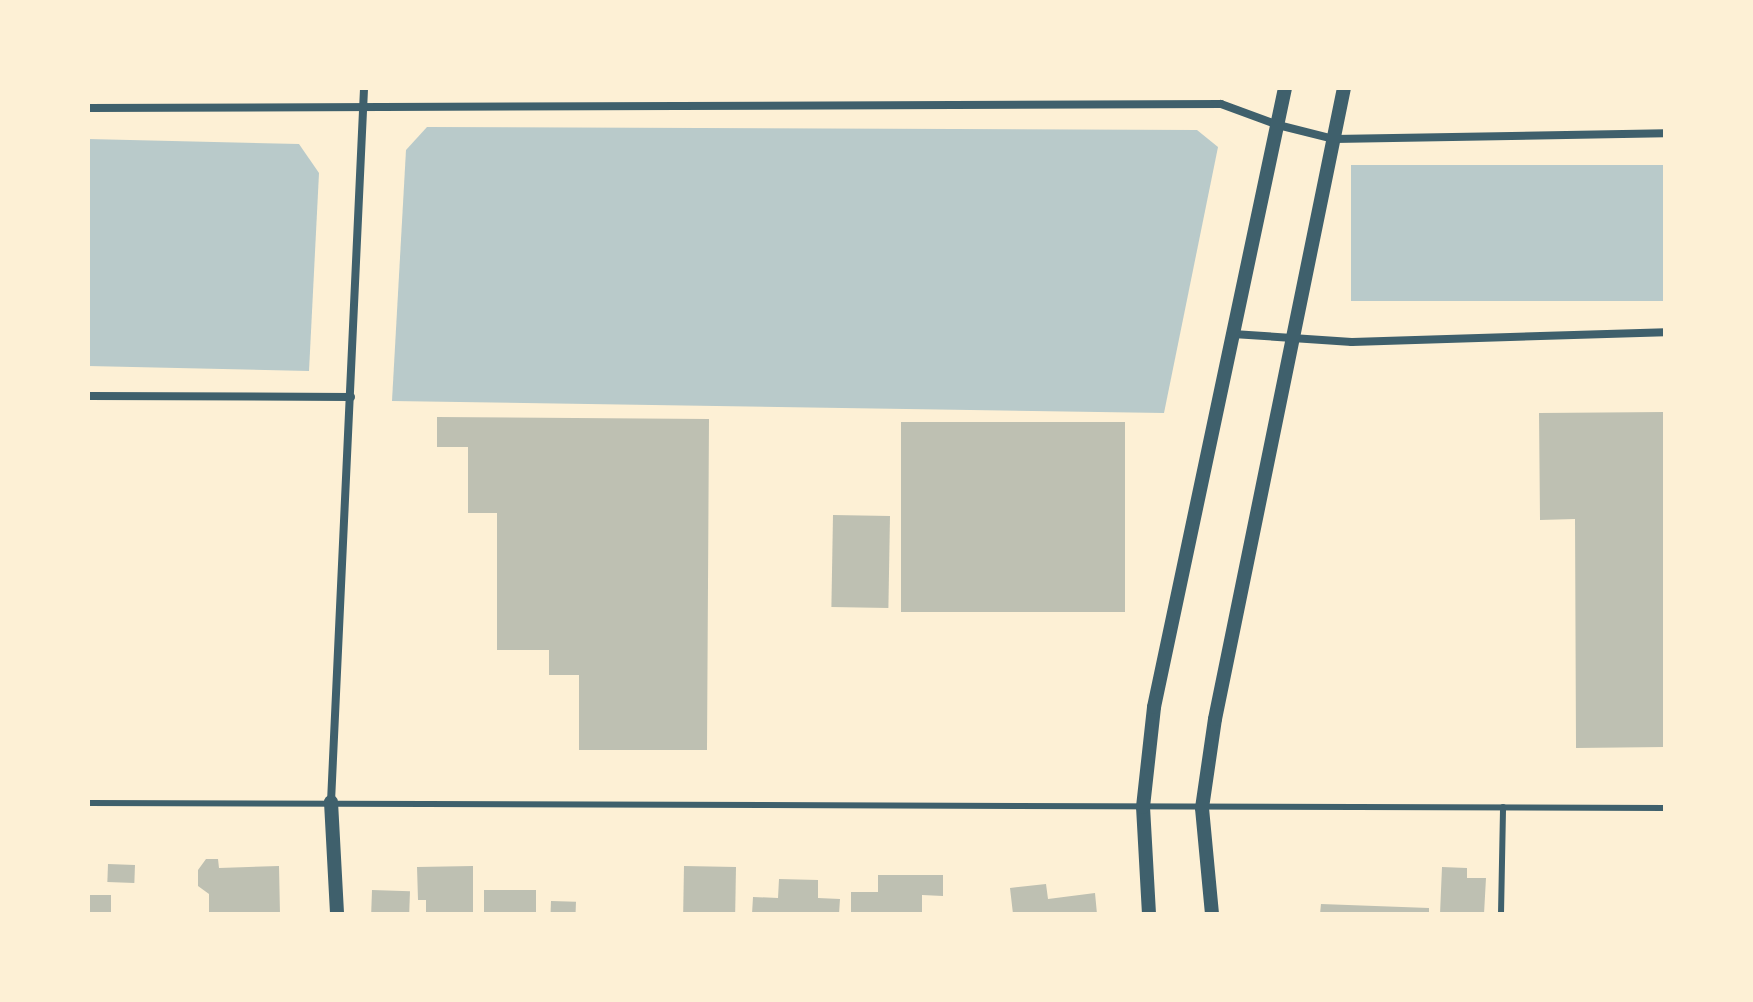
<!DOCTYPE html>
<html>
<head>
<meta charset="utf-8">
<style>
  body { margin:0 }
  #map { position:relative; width:1753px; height:1002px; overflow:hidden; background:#fdf0d5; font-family:Arial,sans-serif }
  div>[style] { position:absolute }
  .green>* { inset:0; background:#b9caca; transform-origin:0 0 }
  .building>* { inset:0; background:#bec0b2; transform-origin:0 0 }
  .service>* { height:6px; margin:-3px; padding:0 3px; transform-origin:3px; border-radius:3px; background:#3f606c }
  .minor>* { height:8px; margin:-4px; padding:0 4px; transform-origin:4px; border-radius:4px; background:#3f606c }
  .tertiary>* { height:14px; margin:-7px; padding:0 7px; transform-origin:7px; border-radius:7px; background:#3f606c }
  span { translate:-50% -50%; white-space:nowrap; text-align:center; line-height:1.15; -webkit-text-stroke:6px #fdf0d5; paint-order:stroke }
  .frame { position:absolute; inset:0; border:90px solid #fdf0d5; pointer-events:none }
</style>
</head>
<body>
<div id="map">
  <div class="green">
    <i style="clip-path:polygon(427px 127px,1197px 130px,1218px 147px,1164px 413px,392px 401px,406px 150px)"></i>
    <i style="clip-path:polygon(88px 139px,299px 144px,319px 173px,309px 371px,88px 366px)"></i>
    <i style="left:1665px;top:165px;width:136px;height:314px;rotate:90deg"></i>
  </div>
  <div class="building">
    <i style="clip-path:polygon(1665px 412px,1665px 747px,1576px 748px,1575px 519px,1540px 520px,1539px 413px)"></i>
    <i style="clip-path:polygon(437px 417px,709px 419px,707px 750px,579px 750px,579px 675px,549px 675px,549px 650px,497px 650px,497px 513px,468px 513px,468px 447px,437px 447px)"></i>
    <i style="left:901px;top:422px;width:224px;height:190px"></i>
    <i style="left:833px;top:515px;width:57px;height:92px;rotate:1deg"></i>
    <i style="clip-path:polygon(206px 859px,218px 859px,219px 868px,279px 866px,280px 914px,209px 914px,209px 894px,198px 886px,198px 870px)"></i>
    <i style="left:108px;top:864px;width:27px;height:18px;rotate:2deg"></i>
    <i style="clip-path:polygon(473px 866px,473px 914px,426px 914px,426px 900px,418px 900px,417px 867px)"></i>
    <i style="left:684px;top:866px;width:52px;height:48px;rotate:1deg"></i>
    <i style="clip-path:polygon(1442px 867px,1467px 868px,1467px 878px,1486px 878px,1484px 914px,1440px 914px)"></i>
    <i style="clip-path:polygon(878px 875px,943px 875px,943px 896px,922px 895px,922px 913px,851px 913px,851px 892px,878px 892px)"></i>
    <i style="clip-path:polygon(779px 879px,818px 880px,818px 898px,840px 899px,839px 914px,752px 914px,753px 897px,778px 898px)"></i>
    <i style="clip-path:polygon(1046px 884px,1048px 899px,1095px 893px,1097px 914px,1013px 914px,1010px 888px)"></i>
    <i style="left:372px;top:890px;width:38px;height:24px;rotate:2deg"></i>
    <i style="left:484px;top:890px;width:52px;height:24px"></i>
    <i style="left:88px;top:895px;width:23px;height:19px"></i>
    <i style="left:551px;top:901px;width:25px;height:13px;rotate:2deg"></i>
    <i style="clip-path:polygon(1321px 904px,1429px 908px,1429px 914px,1320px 914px)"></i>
  </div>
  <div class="service">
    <i style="left:88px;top:803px;width:1577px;rotate:0.18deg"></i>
    <i style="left:1501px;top:914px;width:107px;rotate:-88.9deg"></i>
  </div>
  <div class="minor">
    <i style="left:88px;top:108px;width:1133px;rotate:-0.2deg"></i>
    <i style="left:1221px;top:104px;width:61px;rotate:20.2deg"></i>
    <i style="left:1278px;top:125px;width:58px;rotate:14deg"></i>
    <i style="left:1334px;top:139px;width:331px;rotate:-1deg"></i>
    <i style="left:1233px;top:334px;width:119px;rotate:3.8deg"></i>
    <i style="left:1352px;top:342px;width:313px;rotate:-1.8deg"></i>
    <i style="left:88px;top:396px;width:263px;rotate:0.2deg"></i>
    <i style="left:331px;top:802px;width:715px;rotate:-87.35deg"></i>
  </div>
  <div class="tertiary">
    <i style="left:331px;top:802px;width:112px;rotate:86.9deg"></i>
    <i style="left:1149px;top:914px;width:107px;rotate:-93.2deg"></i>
    <i style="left:1143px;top:807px;width:101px;rotate:-83.7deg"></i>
    <i style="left:1154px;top:707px;width:633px;rotate:-78.05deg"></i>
    <i style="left:1212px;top:914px;width:106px;rotate:-95.4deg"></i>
    <i style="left:1202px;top:808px;width:90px;rotate:-81.7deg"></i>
    <i style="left:1215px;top:719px;width:644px;rotate:-78.45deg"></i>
  </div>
  <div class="frame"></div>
</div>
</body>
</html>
